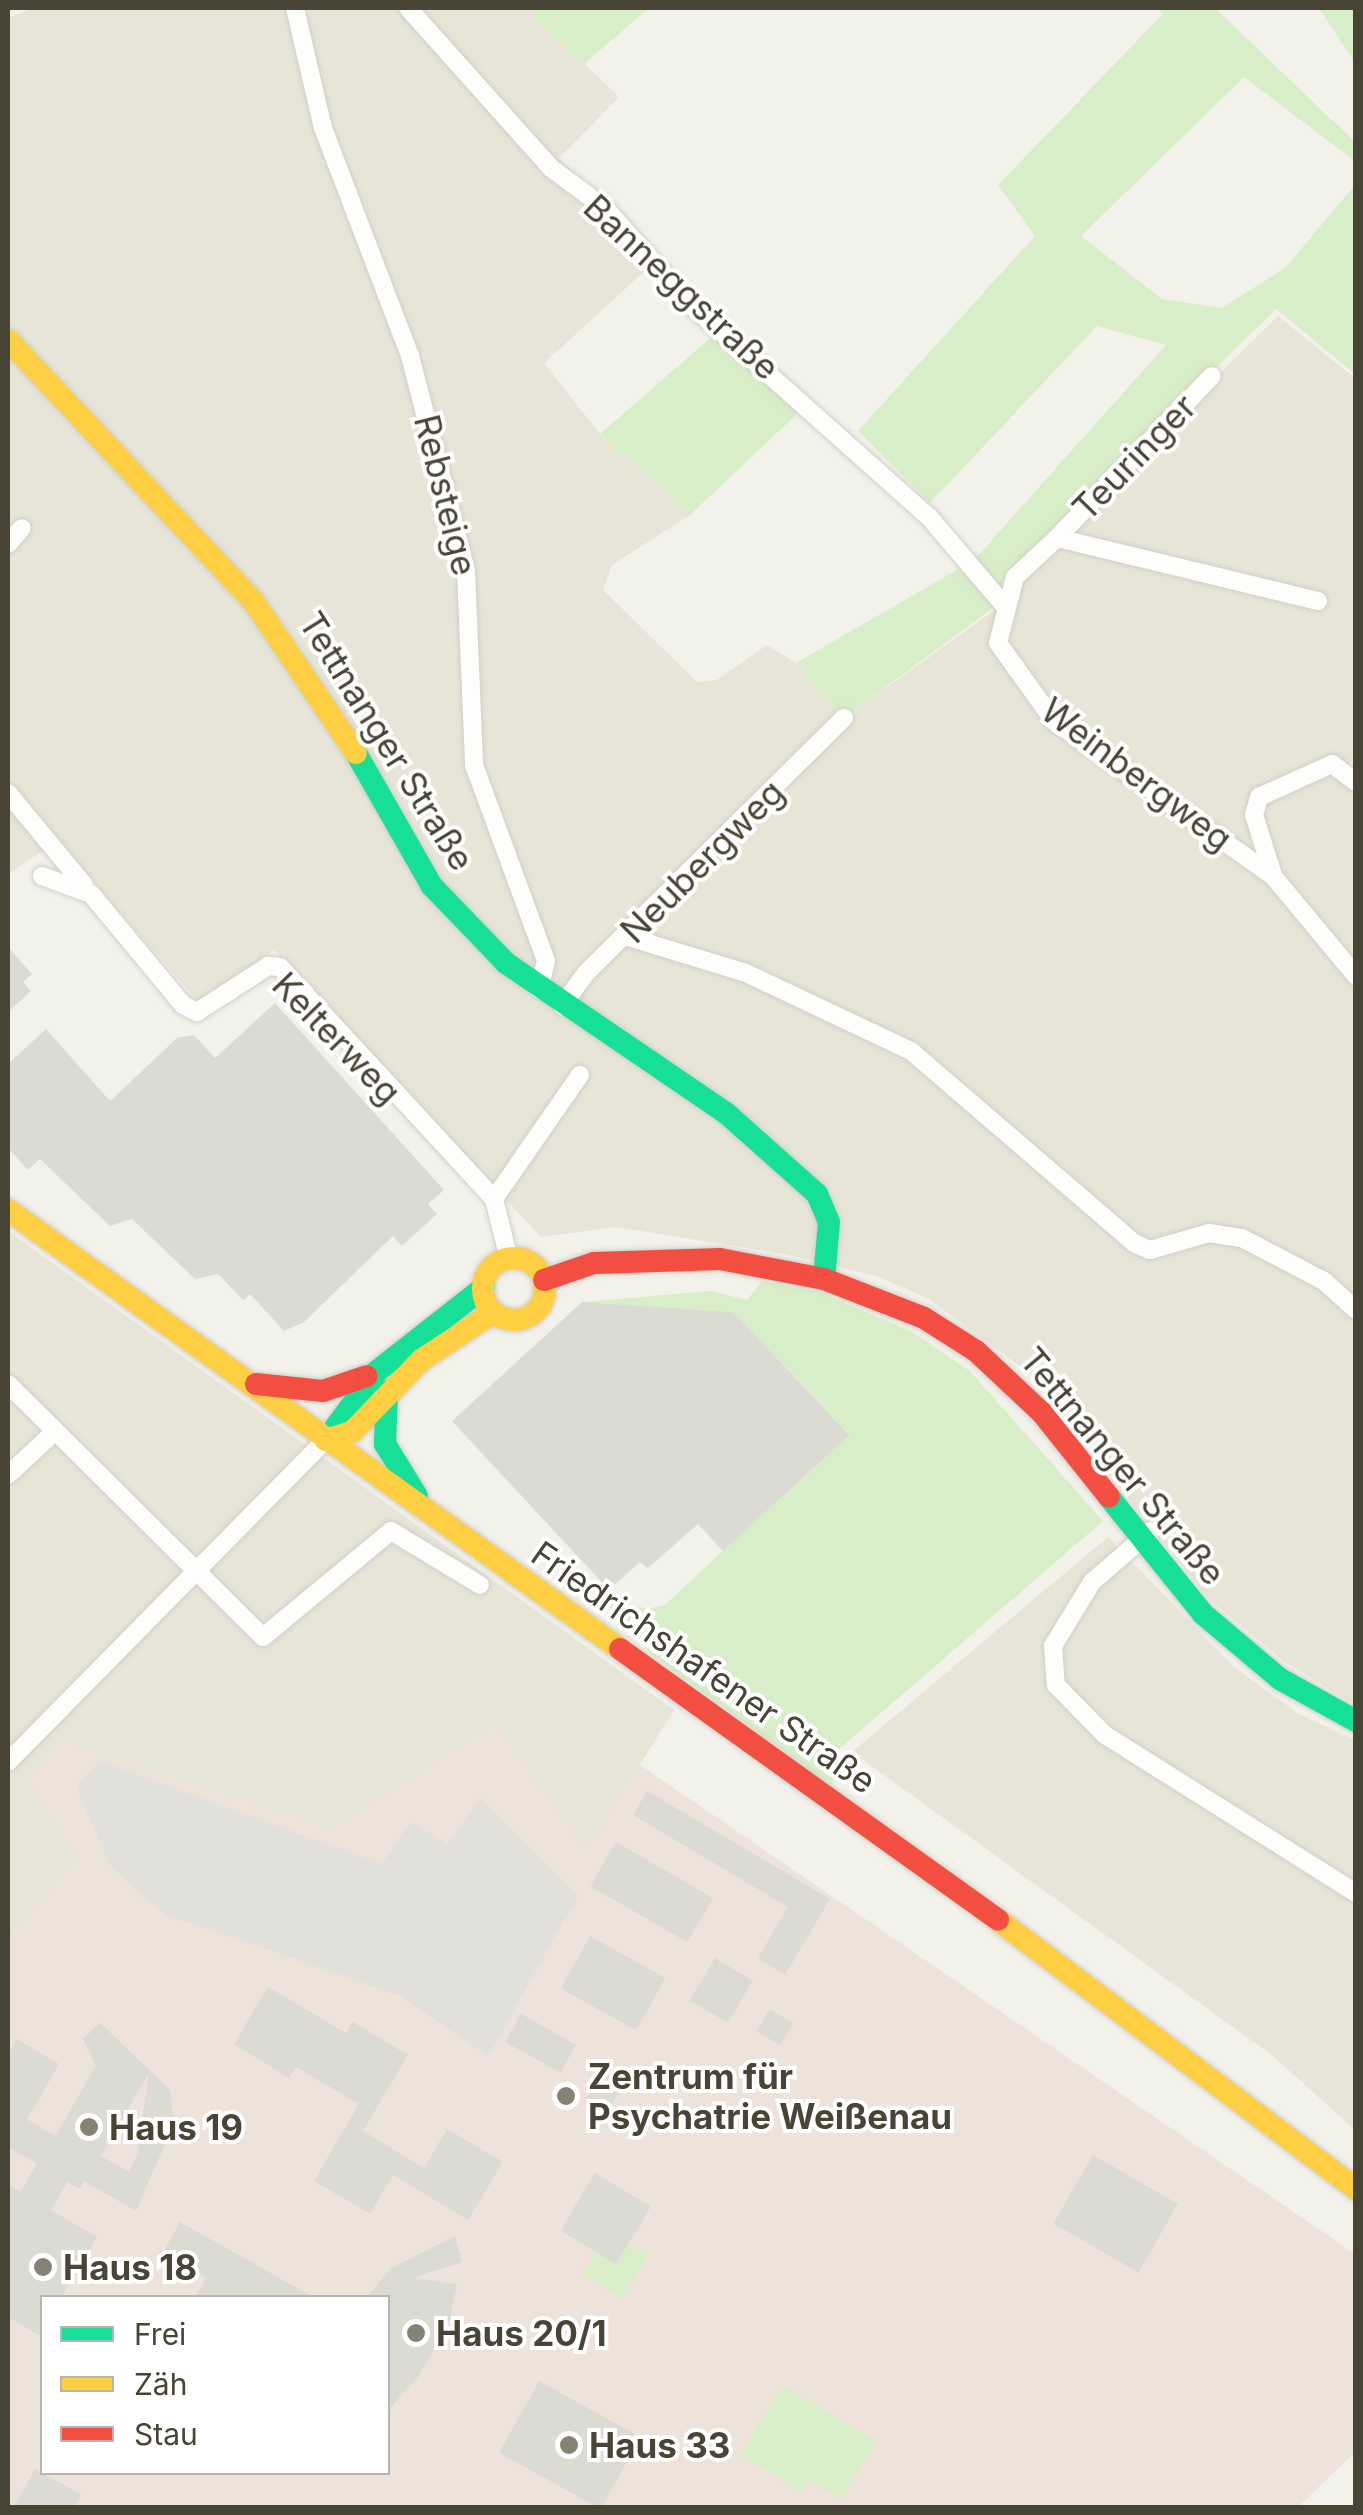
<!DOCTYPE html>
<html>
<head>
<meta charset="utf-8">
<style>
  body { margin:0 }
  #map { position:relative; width:1363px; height:2515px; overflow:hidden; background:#f2f1ea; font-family:Inter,sans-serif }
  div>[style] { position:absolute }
  .residential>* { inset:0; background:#e6e5d7 }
  .medical>* { inset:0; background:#ede3da }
  .green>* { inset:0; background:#d8eec8 }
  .parking>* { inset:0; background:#e1e0da }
  .building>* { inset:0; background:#dbdad3; transform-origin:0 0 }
  .roads { filter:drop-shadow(0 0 2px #d0cfc8) drop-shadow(0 0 2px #d0cfc8) }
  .street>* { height:18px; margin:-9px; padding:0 9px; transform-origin:9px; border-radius:9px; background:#fdfdfc }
  .fast>* { height:22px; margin:-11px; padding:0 11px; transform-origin:11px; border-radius:11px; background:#16e098 }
  .slow>* { height:22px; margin:-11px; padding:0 11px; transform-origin:11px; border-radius:11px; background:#ffcf43 }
  .slow>.ring { margin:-11px; padding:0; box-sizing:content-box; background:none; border:22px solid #ffcf43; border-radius:50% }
  .jam>* { height:22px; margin:-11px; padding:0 11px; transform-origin:11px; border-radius:11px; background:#f24e42 }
  .dots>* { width:28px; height:28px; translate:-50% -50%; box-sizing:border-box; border:5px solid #fff; border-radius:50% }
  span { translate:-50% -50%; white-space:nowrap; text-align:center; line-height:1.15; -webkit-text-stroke:8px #fff; paint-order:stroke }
  .street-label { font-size:35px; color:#494536 }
  .poi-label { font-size:35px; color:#494536; font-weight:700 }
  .left { translate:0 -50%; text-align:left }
  .frame { position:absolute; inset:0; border:10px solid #494536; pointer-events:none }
  .legend { position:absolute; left:40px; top:2295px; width:350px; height:180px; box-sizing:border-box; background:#fff; border:2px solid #b6b5af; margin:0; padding:12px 18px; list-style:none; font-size:30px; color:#494536 }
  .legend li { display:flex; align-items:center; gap:20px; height:50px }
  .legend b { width:50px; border:2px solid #b6b5af }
</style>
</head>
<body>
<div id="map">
  <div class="residential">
    <i style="clip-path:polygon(34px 8px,539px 8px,533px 14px,619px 97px,559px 158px,659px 258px,544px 363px,600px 434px,690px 515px,612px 565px,603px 590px,697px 682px,717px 680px,767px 645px,796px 663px,844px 718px,1003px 604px,1015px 577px,1278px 316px,1355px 378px,1356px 759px,1348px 763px,1356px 772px,1355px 1705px,1285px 1662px,1208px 1598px,1028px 1372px,929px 1299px,877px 1276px,784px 1254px,616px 1227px,541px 1237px,274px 950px,201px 1005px,58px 841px,8px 874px,8px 18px)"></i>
    <i style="clip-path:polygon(8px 1231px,674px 1710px,587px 1850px,496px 1725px,333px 1829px,62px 1743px,28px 1778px,79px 1860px,8px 1938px)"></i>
    <i style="clip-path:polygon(1108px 1537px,1234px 1667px,1299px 1714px,1355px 1740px,1355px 2130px,1273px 2056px,852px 1752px)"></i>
  </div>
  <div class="medical">
    <i style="clip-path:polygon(evenodd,496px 1725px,587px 1849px,640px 1765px,1355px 2254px,1355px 2452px,1297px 2508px,8px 2507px,8px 1938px,79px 1860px,28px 1778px,62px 1743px,333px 1829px,496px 1725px,42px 2298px,388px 2298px,388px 2472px,42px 2472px,42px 2298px)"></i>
  </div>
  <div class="green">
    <i style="clip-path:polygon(539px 8px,649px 8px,584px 64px,532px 14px)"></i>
    <i style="clip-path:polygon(1157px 8px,1215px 8px,1355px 142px,1355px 161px,1244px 77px,1081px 236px,1162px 299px,1222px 308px,1285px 268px,1355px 185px,1355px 374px,1276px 309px,1005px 574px,994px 607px,844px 718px,796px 663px,974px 560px,1166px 345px,1097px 326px,930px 503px,858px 431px,1035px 236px,998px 185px,1163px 14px)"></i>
    <i style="clip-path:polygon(1319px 8px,1355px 8px,1355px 63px)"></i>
    <i style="clip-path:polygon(716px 333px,798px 413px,690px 515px,600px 434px)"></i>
    <i style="clip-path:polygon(762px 1281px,819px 1292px,911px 1331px,970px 1371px,1103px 1521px,838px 1750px,832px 1786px,653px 1656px,602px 1598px,647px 1609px,665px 1605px,848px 1434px,733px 1312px,582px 1302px,711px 1291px,747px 1300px)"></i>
    <i style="clip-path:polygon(629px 2243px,648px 2255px,622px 2298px,582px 2274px,596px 2252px,616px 2264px)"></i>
    <i style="clip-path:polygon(782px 2385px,876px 2441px,841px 2499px,808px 2480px,801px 2491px,740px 2454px)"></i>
  </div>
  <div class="parking">
    <i style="clip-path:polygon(100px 1761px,382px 1864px,410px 1822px,448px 1844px,480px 1798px,578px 1896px,488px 2056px,399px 1995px,164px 1914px,111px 1867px,76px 1787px)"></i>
  </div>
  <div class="building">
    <i style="clip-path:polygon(8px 947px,32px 974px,23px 982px,31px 991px,8px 1012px)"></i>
    <i style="clip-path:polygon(275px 1003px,444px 1190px,428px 1204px,437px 1214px,402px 1246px,393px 1236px,304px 1322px,284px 1331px,250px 1294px,243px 1300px,218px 1274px,195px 1279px,132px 1219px,110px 1226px,40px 1159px,28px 1170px,8px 1148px,8px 1064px,46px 1029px,110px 1101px,177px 1038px,194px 1035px,215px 1058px)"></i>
    <i style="clip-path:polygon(582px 1302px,733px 1312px,849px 1435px,723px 1551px,698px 1524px,648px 1568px,640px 1562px,609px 1590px,452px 1421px)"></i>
    <i style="clip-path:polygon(647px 1791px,830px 1899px,785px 1975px,758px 1958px,788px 1907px,633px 1815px)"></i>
    <i style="left:616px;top:1842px;width:112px;height:51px;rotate:30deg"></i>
    <i style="left:590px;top:1936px;width:86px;height:60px;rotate:29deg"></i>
    <i style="left:715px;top:1958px;width:44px;height:49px;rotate:31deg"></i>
    <i style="clip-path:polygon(268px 1987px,346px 2033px,353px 2022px,408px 2055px,363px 2131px,424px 2168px,447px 2129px,503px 2162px,468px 2220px,393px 2175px,370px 2214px,314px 2181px,359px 2104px,296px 2067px,289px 2078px,234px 2044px)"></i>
    <i style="left:770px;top:2009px;width:27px;height:26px;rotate:31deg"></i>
    <i style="left:521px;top:2014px;width:63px;height:32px;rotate:29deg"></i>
    <i style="clip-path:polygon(evenodd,100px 2023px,170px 2090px,174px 2124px,136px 2211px,84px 2181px,80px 2189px,67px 2182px,51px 2210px,97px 2237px,61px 2298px,42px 2298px,42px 2337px,8px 2317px,8px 2184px,20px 2192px,37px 2164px,8px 2147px,8px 2055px,17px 2039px,59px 2064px,27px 2119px,55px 2136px,96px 2066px,83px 2039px,100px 2023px,149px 2073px,137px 2156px,129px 2172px,101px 2156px,149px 2073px)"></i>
    <i style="left:609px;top:2066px;width:24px;height:44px;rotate:35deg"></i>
    <i style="left:1093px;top:2155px;width:98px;height:79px;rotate:30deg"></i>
    <i style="left:595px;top:2173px;width:65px;height:67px;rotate:31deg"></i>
    <i style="clip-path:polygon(180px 2222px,315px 2298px,195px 2298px,206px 2278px,160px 2258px)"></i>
    <i style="clip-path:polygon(455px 2236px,462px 2262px,413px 2278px,457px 2284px,450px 2319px,419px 2376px,388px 2410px,388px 2298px,366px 2298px,391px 2268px)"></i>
    <i style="left:539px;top:2381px;width:116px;height:82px;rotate:29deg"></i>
    <i style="clip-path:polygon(35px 2469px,81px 2494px,74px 2508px,13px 2508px)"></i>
  </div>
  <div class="roads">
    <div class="street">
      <i style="left:295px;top:8px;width:123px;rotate:76.9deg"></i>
      <i style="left:323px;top:128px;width:244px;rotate:69.1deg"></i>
      <i style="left:410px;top:356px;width:222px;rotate:75.4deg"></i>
      <i style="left:466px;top:571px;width:194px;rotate:87.6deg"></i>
      <i style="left:474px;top:765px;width:209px;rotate:69.8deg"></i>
      <i style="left:546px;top:961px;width:29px;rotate:104deg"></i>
      <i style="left:408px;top:8px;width:215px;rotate:48.2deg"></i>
      <i style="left:551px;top:168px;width:69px;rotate:36.7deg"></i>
      <i style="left:606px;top:209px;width:130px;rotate:48.4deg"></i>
      <i style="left:692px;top:306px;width:317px;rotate:41.7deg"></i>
      <i style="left:929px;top:517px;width:114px;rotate:49.6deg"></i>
      <i style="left:1057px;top:538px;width:224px;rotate:-46.3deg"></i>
      <i style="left:8px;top:544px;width:21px;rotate:-49deg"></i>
      <i style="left:1318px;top:601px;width:268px;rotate:-166.4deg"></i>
      <i style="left:1057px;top:538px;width:57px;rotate:137.1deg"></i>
      <i style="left:1015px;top:577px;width:68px;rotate:104.4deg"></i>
      <i style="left:998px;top:643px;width:96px;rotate:54.3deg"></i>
      <i style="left:1054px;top:721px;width:268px;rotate:35.3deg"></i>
      <i style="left:1273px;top:876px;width:130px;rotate:50.3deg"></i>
      <i style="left:8px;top:793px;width:119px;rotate:50.4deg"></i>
      <i style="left:1273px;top:875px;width:63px;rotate:-107.6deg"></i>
      <i style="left:1254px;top:815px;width:19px;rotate:-74deg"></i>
      <i style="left:1259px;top:797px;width:80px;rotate:-24.3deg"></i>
      <i style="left:1332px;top:764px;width:30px;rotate:37deg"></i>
      <i style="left:42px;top:876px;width:52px;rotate:20.2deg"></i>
      <i style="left:91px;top:894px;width:144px;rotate:50.3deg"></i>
      <i style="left:183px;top:1005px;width:16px;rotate:27deg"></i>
      <i style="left:197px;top:1012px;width:85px;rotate:-32.9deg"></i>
      <i style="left:268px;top:966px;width:12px;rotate:5deg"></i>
      <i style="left:280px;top:967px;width:316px;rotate:47.3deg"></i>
      <i style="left:494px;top:1199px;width:62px;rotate:76deg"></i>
      <i style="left:628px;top:937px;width:123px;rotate:17deg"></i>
      <i style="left:746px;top:973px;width:183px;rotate:25.3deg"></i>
      <i style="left:911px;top:1051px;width:294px;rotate:40.7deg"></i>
      <i style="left:1134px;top:1243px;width:17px;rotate:24deg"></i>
      <i style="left:1150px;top:1250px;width:61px;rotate:-16.1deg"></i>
      <i style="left:1209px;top:1233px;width:33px;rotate:9deg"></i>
      <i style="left:1242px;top:1238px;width:93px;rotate:27.7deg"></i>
      <i style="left:1324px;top:1281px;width:43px;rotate:42.2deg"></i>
      <i style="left:562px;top:1006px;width:41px;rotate:-54deg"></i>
      <i style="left:586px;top:973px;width:363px;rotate:-44.7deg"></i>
      <i style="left:494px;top:1199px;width:151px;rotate:-55.3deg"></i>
      <i style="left:8px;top:1384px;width:359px;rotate:44.8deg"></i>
      <i style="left:263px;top:1637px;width:166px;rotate:-39.6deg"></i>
      <i style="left:391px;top:1531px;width:104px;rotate:31.2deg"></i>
      <i style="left:8px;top:1475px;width:62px;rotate:-43deg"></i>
      <i style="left:1151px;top:1531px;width:78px;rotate:139.2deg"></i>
      <i style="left:1092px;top:1582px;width:75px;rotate:121.4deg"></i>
      <i style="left:1053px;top:1646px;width:39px;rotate:86deg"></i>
      <i style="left:1056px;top:1685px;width:70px;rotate:45.6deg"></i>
      <i style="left:1105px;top:1735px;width:297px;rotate:32.2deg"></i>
      <i style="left:8px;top:1762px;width:453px;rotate:-45.4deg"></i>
    </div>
    <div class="fast">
      <i style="left:356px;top:753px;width:153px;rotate:60.3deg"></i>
      <i style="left:432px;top:886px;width:107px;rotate:46.1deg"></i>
      <i style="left:506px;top:963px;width:266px;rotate:34.3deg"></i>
      <i style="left:726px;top:1113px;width:122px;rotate:41.7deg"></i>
      <i style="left:817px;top:1194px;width:30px;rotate:67deg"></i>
      <i style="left:829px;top:1222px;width:57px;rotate:95deg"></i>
      <i style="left:387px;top:1391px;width:53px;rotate:92.2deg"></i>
      <i style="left:385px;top:1444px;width:61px;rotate:58.4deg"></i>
      <i style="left:326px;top:1440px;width:84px;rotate:-53.7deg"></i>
      <i style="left:376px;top:1372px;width:137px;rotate:-38.2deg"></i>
      <i style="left:1109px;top:1497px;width:150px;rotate:51.2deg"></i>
      <i style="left:1203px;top:1614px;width:101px;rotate:40.2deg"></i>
      <i style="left:1280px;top:1679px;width:87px;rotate:28.9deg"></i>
    </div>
    <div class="slow">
      <i style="left:8px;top:340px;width:359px;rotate:46.8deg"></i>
      <i style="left:254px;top:602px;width:182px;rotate:56deg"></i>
      <i style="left:8px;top:1210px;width:753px;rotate:35.65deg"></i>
      <i class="ring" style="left:483px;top:1258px;width:40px;height:40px"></i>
      <i style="left:326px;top:1440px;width:28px;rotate:-18deg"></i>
      <i style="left:353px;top:1431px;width:98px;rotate:-46.2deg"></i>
      <i style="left:421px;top:1360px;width:87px;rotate:-33.3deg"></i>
      <i style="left:998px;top:1920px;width:448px;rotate:36.9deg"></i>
    </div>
    <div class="jam">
      <i style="left:544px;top:1280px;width:53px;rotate:-18.8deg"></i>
      <i style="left:594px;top:1263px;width:126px;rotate:-1.8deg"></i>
      <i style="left:720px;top:1259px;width:106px;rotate:10.9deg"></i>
      <i style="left:824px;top:1279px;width:107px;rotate:21.3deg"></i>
      <i style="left:924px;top:1318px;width:62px;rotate:32.4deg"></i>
      <i style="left:976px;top:1351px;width:91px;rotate:43.2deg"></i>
      <i style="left:1042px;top:1413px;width:107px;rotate:51.4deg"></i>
      <i style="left:256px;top:1384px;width:67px;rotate:6deg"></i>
      <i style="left:323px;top:1391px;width:46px;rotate:-18.8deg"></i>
      <i style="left:620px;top:1649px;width:465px;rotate:35.6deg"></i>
    </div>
  </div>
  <div class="dots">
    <i style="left:566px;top:2096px;background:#848175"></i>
    <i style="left:89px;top:2127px;background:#848175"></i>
    <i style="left:43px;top:2267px;background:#848175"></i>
    <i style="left:416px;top:2333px;background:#848175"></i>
    <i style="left:569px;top:2445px;background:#848175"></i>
  </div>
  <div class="street-label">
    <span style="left:682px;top:287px;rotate:43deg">Banneggstraße</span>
    <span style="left:1134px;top:457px;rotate:-46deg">Teuringer</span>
    <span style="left:446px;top:495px;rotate:76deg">Rebsteige</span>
    <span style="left:387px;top:741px;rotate:58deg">Tettnanger Straße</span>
    <span style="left:1137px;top:774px;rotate:37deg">Weinbergweg</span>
    <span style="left:702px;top:861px;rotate:-45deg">Neubergweg</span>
    <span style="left:337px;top:1038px;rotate:46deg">Kelterweg</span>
    <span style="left:1123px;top:1466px;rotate:50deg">Tettnanger Straße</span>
    <span style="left:704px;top:1667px;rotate:35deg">Friedrichshafener Straße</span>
  </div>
  <div class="poi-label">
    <span class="left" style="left:588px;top:2096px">Zentrum für<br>Psychatrie Weißenau</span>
    <span class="left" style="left:109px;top:2127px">Haus 19</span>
    <span class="left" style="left:63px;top:2267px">Haus 18</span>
    <span class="left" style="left:436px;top:2333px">Haus 20/1</span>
    <span class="left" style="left:589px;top:2445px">Haus 33</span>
  </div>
  <div class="frame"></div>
  <ul class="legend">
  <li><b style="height:12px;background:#16e098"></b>Frei</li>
  <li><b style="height:12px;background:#ffcf43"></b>Zäh</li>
  <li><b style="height:12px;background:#f24e42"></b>Stau</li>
  </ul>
</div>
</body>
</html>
